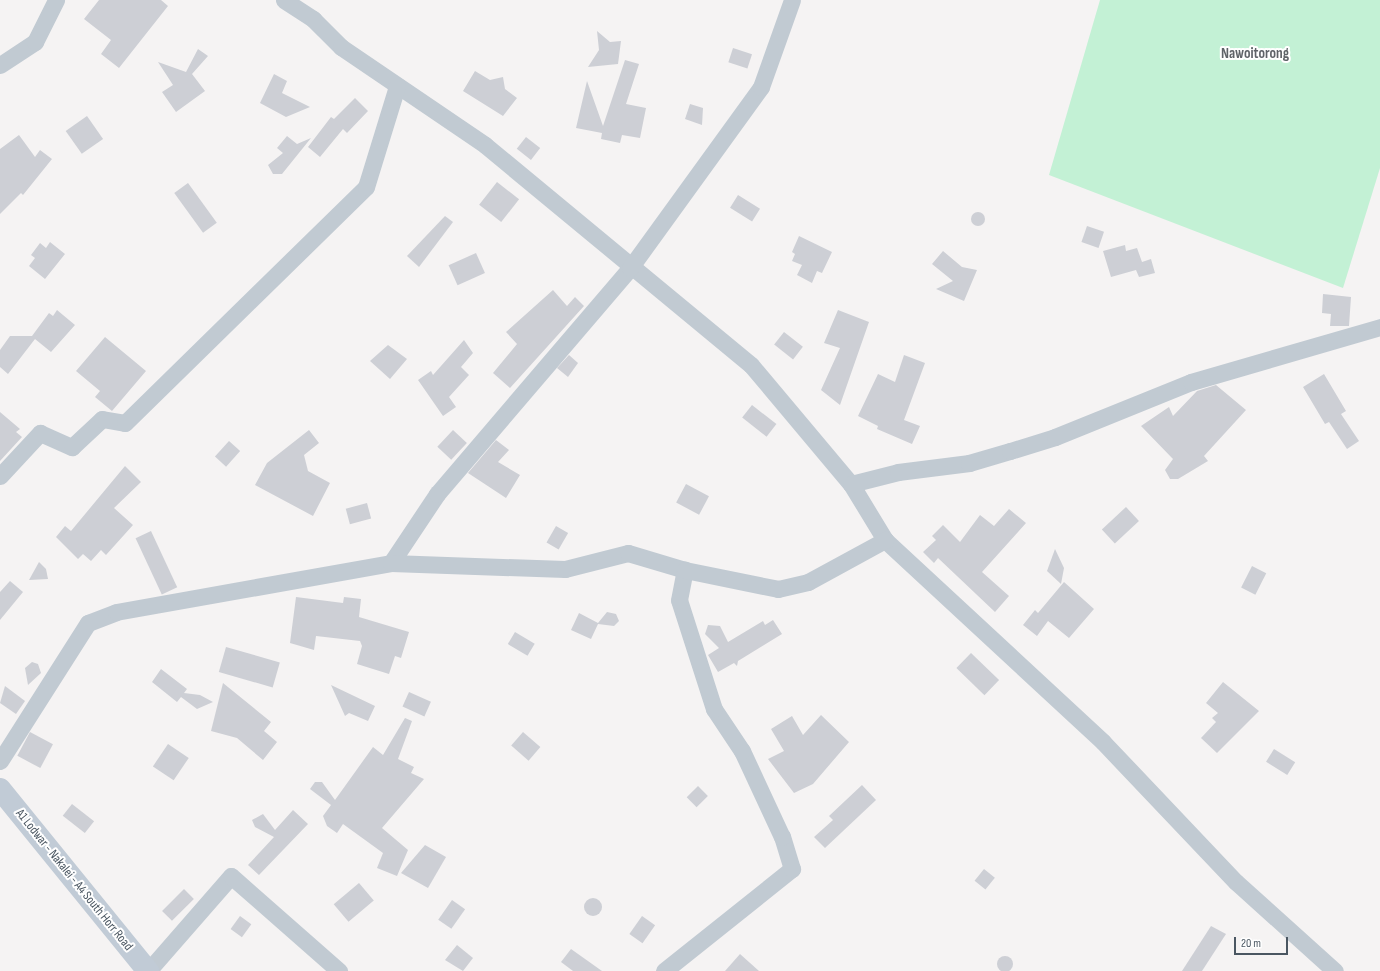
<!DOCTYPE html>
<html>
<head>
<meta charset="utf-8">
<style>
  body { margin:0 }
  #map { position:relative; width:1380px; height:971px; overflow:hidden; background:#f5f3f3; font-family:"Sofia Sans Condensed",sans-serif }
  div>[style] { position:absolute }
  .green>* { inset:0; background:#c3f1d5 }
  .building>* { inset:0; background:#cdcfd5; transform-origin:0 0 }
  .round { border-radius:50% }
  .minor>* { height:17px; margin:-8.5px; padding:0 8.5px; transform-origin:8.5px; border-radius:8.5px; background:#c1cad2 }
  .secondary>* { height:22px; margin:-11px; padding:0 11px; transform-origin:11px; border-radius:11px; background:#c1cbd6 }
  span { translate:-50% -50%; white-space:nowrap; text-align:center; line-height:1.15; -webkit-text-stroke:4px #fff; paint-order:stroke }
  .street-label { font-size:13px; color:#4a5661 }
  .quarter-label { font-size:15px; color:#5f6368; font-weight:700 }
  .scale { position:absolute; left:1234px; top:937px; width:54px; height:18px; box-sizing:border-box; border:2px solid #4a5661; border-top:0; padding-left:5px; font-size:12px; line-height:14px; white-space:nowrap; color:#4a5661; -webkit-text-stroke:3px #fff; paint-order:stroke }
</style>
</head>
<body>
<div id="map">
  <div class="green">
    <i style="clip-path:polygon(1100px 0,1380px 0,1380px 168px,1343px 288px,1049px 175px)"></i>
  </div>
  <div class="building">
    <i style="clip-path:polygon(99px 0,161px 0,168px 6px,119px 68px,101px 54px,111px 40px,84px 19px)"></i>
    <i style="clip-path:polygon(597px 31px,610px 42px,621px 41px,618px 64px,588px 67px,599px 50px)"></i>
    <i style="left:733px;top:48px;width:20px;height:15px;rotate:18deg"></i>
    <i style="clip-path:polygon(198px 49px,208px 56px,192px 74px,205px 91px,176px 112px,162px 92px,173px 85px,158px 62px,186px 72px)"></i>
    <i style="clip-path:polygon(625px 60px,639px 64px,626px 104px,646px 108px,640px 138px,622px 135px,620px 143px,601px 139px,602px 133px,576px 128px,587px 81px,603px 126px)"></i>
    <i style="clip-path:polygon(475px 71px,490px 80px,503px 77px,505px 89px,517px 98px,503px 116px,463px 91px)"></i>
    <i style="clip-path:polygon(274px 74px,287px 81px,282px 93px,310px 107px,286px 117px,260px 103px)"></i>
    <i style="clip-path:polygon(355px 98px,368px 111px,347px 133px,343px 129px,320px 157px,308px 147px,331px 117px,334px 119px)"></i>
    <i style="clip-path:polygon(690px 104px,703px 108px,702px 125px,685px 119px)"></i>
    <i style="left:87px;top:116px;width:28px;height:26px;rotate:55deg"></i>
    <i style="clip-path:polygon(19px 135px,35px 157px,40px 150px,52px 159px,23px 195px,21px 193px,0 214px,0 149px)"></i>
    <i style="clip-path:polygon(287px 136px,297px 144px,311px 138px,282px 174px,273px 174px,268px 165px,283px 153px,277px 148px)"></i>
    <i style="left:526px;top:137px;width:18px;height:15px;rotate:38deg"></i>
    <i style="left:497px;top:182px;width:28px;height:29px;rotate:38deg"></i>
    <i style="left:188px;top:183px;width:49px;height:17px;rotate:54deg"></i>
    <i style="left:738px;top:195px;width:26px;height:15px;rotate:32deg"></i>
    <i class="round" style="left:971px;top:212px;width:14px;height:14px"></i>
    <i style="clip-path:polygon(445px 216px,453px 222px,419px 267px,407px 256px)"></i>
    <i style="left:1087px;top:226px;width:18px;height:17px;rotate:19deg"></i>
    <i style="clip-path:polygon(799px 236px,832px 252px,822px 273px,817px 271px,812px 283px,797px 275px,802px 265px,792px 261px,795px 254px,792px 252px)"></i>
    <i style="clip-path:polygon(50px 242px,65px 254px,45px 279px,29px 266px,35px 258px,31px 255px,40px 243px,46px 248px)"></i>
    <i style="clip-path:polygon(1125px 245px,1126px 251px,1137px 248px,1142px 262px,1151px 259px,1155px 273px,1139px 277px,1136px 270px,1111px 277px,1103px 251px)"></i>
    <i style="clip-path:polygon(943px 251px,962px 267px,977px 270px,964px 301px,936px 289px,953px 281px,932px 264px)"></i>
    <i style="left:476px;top:253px;width:22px;height:30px;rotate:66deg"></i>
    <i style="clip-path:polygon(553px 290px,567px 306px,575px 297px,584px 306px,510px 388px,493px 373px,517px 344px,506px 332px)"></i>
    <i style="clip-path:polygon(1323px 294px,1351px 297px,1349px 326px,1330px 326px,1331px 314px,1322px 313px)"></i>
    <i style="clip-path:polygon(57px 310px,75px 325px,51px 352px,35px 339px,8px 374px,0 367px,0 350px,10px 336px,32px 336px,49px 313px,53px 316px)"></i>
    <i style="clip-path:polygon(838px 310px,869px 322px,840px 405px,821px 390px,840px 348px,824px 343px)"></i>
    <i style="left:784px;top:332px;width:24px;height:16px;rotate:38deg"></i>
    <i style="clip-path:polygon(105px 337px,146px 371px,112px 411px,95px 397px,100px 391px,76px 371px)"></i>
    <i style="clip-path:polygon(464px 340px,473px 353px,461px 367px,469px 375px,449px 397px,456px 407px,443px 416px,418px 380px,431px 371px,433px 375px)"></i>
    <i style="clip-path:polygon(388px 345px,407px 359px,390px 379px,370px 361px)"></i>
    <i style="clip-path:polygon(569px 355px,578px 363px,568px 377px,557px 368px)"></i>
    <i style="clip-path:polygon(904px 355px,925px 363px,904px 420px,920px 426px,912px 444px,877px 429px,878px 426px,858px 416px,878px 374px,895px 382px)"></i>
    <i style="clip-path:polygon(1324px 374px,1346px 411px,1341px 414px,1359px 441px,1347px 449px,1329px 422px,1325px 424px,1303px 387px)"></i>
    <i style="clip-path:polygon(1216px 385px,1246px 410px,1204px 456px,1208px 461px,1178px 479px,1170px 479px,1165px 470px,1173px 459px,1141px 426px,1169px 407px,1173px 416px,1197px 391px)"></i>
    <i style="left:752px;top:405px;width:31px;height:16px;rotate:38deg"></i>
    <i style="clip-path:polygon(0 412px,20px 429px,16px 432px,22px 437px,0 461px)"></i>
    <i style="clip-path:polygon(309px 430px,319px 443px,304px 455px,308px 471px,330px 483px,313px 516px,255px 485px,267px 463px)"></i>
    <i style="left:453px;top:430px;width:19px;height:23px;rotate:43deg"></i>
    <i style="clip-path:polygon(496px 440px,509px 450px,498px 462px,520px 475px,506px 498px,468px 473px)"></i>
    <i style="left:229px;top:441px;width:15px;height:21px;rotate:42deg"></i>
    <i style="clip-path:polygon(125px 466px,141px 482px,114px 508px,133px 525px,106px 555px,101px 550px,91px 561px,83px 554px,78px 559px,56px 537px,65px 526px,71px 531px)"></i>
    <i style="left:686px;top:484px;width:26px;height:21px;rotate:28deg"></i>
    <i style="left:367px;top:503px;width:16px;height:22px;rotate:75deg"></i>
    <i style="left:1126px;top:507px;width:19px;height:33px;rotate:47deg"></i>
    <i style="clip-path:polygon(1009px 509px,1026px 523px,982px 572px,1009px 596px,995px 612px,938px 558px,934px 563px,923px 552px,936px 540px,932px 536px,943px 525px,960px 542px,980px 515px,994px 526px)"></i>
    <i style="left:556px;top:526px;width:14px;height:19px;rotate:30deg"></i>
    <i style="left:151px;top:531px;width:62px;height:17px;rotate:65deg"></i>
    <i style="clip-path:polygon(1055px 549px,1064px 568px,1061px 584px,1047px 571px)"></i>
    <i style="clip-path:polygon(39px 562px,46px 569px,48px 579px,29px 580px)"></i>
    <i style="left:1252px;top:566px;width:16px;height:24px;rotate:27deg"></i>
    <i style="clip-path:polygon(10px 581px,23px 592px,0 620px,0 592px)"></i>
    <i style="clip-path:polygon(1064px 582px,1094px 609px,1069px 638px,1048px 621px,1037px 636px,1023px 625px,1035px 610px,1038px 613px)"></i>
    <i style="clip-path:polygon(296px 597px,343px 603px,344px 597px,361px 599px,359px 617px,409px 632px,401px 658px,395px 656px,389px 674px,357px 664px,362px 646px,360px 641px,316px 636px,314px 650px,290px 643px)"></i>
    <i style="clip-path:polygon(607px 612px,616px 614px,619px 621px,614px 626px,598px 624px,591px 639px,571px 630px,579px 613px,598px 623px)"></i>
    <i style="clip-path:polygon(773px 620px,782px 634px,738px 661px,737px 666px,734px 663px,718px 672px,708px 655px,719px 648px,705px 634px,708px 625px,720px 626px,728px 642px,763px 621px,765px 625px)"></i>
    <i style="left:515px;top:632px;width:23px;height:14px;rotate:31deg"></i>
    <i style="left:226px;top:647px;width:56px;height:26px;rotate:16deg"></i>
    <i style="left:971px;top:653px;width:39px;height:21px;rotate:44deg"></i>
    <i style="clip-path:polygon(32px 662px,38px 664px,41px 673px,28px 685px,25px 668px)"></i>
    <i style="clip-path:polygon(161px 669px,187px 689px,184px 693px,200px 695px,213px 702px,197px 709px,181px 697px,177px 702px,152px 682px)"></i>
    <i style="clip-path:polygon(1223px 682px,1259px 711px,1217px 753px,1201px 738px,1216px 722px,1212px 718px,1218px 713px,1206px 703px)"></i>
    <i style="clip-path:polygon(223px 683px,271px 722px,264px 731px,277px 742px,263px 760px,237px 738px,211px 731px)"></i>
    <i style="clip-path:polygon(331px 685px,375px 706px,368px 721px,349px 713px,345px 716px)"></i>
    <i style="clip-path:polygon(5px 686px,25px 701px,16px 714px,0 703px)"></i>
    <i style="left:409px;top:692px;width:24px;height:16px;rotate:24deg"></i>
    <i style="clip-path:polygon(821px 715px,849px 742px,813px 784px,794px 793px,768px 759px,784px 751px,771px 729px,792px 716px,803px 735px)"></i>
    <i style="clip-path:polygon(405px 718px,412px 721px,398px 759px,414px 767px,411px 773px,424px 779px,382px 828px,408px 850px,397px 876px,377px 868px,383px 853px,343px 824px,337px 833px,327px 826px,323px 816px,331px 805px,310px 789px,315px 782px,322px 782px,335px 800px,373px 747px,383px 755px)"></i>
    <i style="left:30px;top:732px;width:26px;height:27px;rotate:28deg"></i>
    <i style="left:523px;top:732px;width:23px;height:18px;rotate:41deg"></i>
    <i style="left:168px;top:744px;width:25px;height:27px;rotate:34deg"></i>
    <i style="left:1274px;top:749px;width:25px;height:15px;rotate:32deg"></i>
    <i style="clip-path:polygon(862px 785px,876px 800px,825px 848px,814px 837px,833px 820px,829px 816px)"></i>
    <i style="left:698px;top:786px;width:14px;height:16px;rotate:45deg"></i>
    <i style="left:72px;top:804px;width:28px;height:15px;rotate:38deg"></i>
    <i style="clip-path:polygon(293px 810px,308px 824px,259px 875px,248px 865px,274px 837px,255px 827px,252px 820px,263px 814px,275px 830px)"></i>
    <i style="clip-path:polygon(425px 845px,446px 857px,428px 888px,401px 873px)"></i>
    <i style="left:984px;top:869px;width:14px;height:15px;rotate:39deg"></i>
    <i style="left:359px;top:883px;width:23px;height:33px;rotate:50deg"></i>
    <i style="left:184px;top:889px;width:14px;height:31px;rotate:45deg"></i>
    <i class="round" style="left:584px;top:898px;width:18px;height:18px"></i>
    <i style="left:452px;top:900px;width:16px;height:24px;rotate:35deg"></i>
    <i style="left:240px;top:916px;width:14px;height:16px;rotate:36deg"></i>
    <i style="left:642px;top:916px;width:16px;height:22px;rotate:35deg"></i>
    <i style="clip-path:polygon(1211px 926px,1226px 934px,1202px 971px,1182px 971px)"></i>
    <i style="clip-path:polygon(457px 945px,473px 958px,463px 971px,445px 960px)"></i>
    <i style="clip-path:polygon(571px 949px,602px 971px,573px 971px,561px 962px)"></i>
    <i style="clip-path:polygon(740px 954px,759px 971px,725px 971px)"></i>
    <i class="round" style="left:997px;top:956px;width:16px;height:16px"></i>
  </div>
  <div class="minor">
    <i style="left:284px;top:0;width:35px;rotate:33deg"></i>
    <i style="left:313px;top:19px;width:40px;rotate:45deg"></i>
    <i style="left:341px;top:47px;width:174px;rotate:34.2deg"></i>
    <i style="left:485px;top:145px;width:345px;rotate:39.6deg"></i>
    <i style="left:751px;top:365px;width:155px;rotate:50deg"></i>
    <i style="left:851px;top:484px;width:66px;rotate:58.7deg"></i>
    <i style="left:885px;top:540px;width:297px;rotate:42.8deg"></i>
    <i style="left:1103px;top:742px;width:193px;rotate:46.5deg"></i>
    <i style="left:1236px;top:882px;width:133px;rotate:42deg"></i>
    <i style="left:0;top:65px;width:42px;rotate:-33.3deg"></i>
    <i style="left:35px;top:42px;width:47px;rotate:-63.4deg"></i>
    <i style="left:0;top:476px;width:59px;rotate:-47.1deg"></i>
    <i style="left:40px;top:433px;width:35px;rotate:24deg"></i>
    <i style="left:72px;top:447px;width:41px;rotate:-43deg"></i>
    <i style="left:102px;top:419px;width:23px;rotate:10deg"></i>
    <i style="left:125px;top:423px;width:337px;rotate:-44.4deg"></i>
    <i style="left:366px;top:187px;width:106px;rotate:-72.9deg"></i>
    <i style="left:851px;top:484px;width:49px;rotate:-14.3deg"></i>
    <i style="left:898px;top:472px;width:72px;rotate:-7.2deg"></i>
    <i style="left:969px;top:463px;width:43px;rotate:-16.3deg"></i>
    <i style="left:1010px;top:451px;width:47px;rotate:-17.3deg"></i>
    <i style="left:1055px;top:437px;width:147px;rotate:-22deg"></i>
    <i style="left:1191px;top:382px;width:197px;rotate:-16.2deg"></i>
    <i style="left:391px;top:563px;width:83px;rotate:-56.3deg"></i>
    <i style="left:437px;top:494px;width:297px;rotate:-49.5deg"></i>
    <i style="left:630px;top:268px;width:223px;rotate:-54.1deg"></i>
    <i style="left:761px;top:87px;width:92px;rotate:-70.4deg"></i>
    <i style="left:0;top:761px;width:164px;rotate:-57.5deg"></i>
    <i style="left:88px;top:623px;width:30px;rotate:-21deg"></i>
    <i style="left:116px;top:612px;width:279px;rotate:-10.1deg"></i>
    <i style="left:391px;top:563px;width:174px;rotate:2deg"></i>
    <i style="left:565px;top:569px;width:65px;rotate:-14.3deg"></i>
    <i style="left:628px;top:553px;width:59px;rotate:16.6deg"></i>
    <i style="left:148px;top:971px;width:126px;rotate:-48.9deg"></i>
    <i style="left:231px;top:876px;width:144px;rotate:41.3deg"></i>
    <i style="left:664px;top:971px;width:164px;rotate:-38.6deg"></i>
    <i style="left:792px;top:869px;width:34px;rotate:-107deg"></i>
    <i style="left:782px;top:837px;width:95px;rotate:-114.9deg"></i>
    <i style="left:742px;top:751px;width:50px;rotate:-123.7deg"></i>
    <i style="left:714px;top:709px;width:114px;rotate:-107.8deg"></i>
    <i style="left:679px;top:600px;width:31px;rotate:-79deg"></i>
    <i style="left:685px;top:570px;width:95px;rotate:11.5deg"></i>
    <i style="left:778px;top:589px;width:31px;rotate:-13deg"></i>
    <i style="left:808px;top:582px;width:88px;rotate:-28.6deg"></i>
  </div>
  <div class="secondary">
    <i style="left:0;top:789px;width:235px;rotate:50.9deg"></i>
  </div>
  <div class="street-label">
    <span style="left:74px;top:880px;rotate:51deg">A1 Lodwar - Nakalei - A4 South Horr Road</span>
  </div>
  <div class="quarter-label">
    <span style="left:1255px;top:54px">Nawoitorong</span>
  </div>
  <div class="scale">20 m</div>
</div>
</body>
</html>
